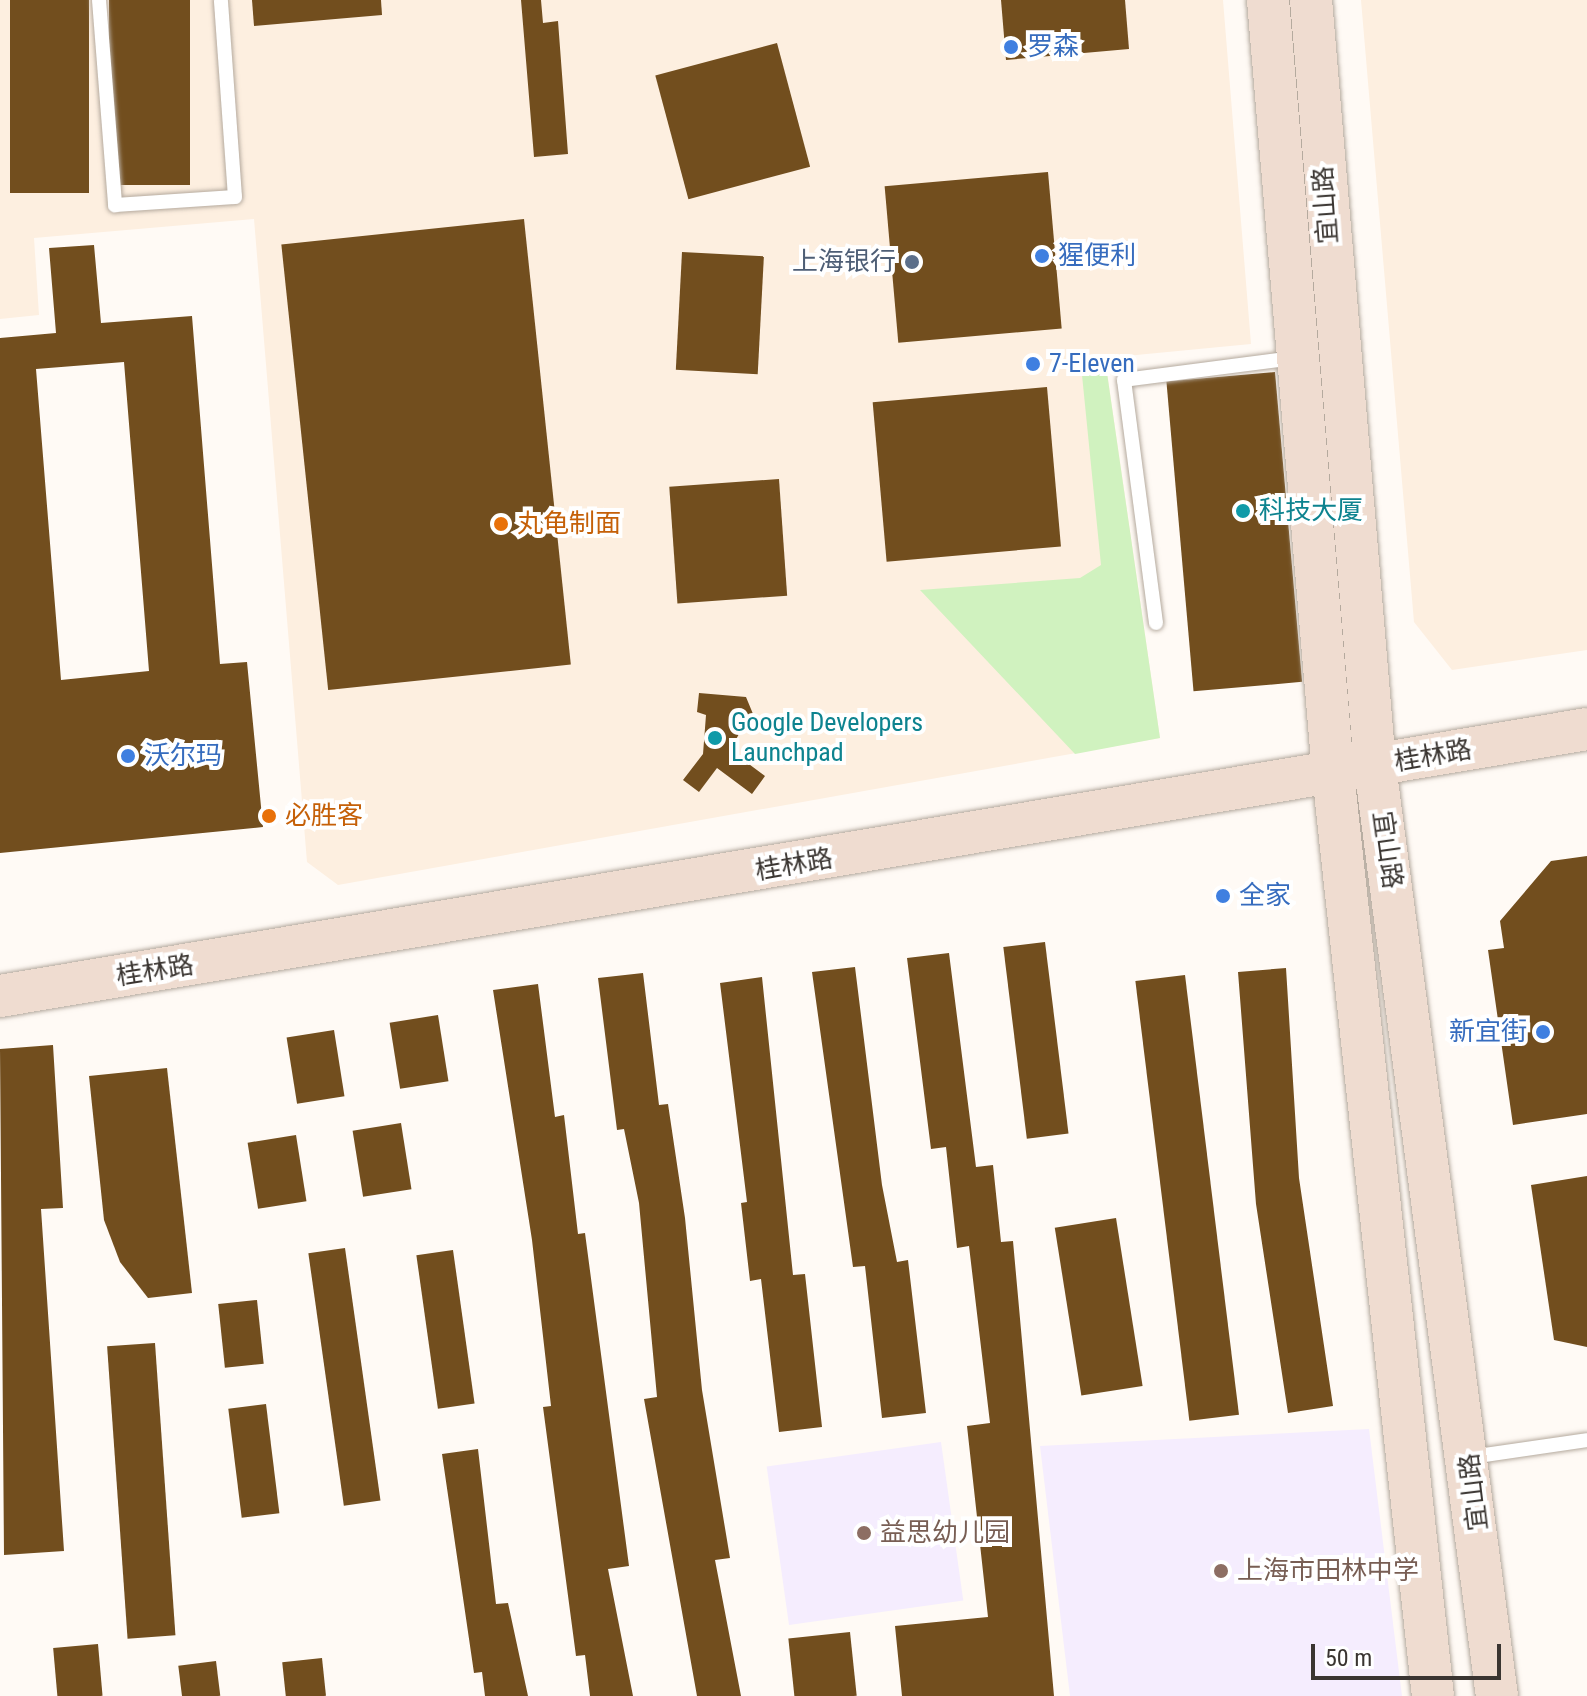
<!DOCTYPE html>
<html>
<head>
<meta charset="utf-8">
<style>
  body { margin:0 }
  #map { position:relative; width:1587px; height:1696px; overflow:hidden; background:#fffaf5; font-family:"Roboto Condensed","Noto Sans SC",sans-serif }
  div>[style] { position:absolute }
  .built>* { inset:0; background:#fdefe0 }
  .education>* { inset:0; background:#f5edfe; transform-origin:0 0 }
  .green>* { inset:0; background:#d0f2bf }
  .building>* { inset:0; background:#724e1e; transform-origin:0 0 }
  .roads { filter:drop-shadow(0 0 2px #b5aa9e) drop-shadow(0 0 2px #b5aa9e) }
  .service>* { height:14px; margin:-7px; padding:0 7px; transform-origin:7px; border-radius:7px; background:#fff }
  .secondary>* { height:42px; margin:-21px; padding:0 21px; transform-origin:21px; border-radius:21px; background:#efdcd0 }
  .dots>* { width:22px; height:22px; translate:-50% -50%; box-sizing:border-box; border:4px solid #fff; border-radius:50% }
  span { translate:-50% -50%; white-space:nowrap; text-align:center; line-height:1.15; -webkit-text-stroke:8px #fff; paint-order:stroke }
  .shop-label { font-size:26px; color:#366cbe }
  .left { translate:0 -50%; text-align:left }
  .right { translate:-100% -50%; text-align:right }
  .street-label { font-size:26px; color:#3a3531 }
  .service-label { font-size:26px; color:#4e5e75 }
  .culture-label { font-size:26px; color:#0d838f }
  .food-label { font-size:26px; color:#c56008 }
  .education-label { font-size:26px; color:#785e54 }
  .scale { position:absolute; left:1311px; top:1644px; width:190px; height:36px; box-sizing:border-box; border:4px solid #3a3531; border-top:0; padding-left:10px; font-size:24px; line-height:28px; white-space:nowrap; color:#3a3531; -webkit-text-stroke:6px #fff; paint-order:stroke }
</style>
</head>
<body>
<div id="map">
  <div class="built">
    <i style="clip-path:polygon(0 0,1223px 0,1251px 344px,1105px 358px,1160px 738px,338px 885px,307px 862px,254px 219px,34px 238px,39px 315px,0 319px)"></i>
    <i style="clip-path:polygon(1361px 0,1587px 0,1587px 650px,1452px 670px,1414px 622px)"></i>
  </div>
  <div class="education">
    <i style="clip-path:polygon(1369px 1429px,1402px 1696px,1070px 1696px,1040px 1446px)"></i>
    <i style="left:941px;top:1442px;width:160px;height:176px;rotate:82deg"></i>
  </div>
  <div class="green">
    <i style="clip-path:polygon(1107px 373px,1160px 738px,1075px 754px,920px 590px,1080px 578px,1101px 565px,1082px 375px)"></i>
  </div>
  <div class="building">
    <i style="left:10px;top:0;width:79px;height:193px"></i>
    <i style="left:109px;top:0;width:81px;height:185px"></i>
    <i style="clip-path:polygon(252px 0,381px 0,382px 15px,254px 26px)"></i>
    <i style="clip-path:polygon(521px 0,541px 0,543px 23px,558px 21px,568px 154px,534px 157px)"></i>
    <i style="clip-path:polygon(1001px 0,1125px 0,1129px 49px,1006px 60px)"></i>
    <i style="left:777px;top:43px;width:128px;height:126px;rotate:75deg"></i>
    <i style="left:1048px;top:172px;width:157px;height:164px;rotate:85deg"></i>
    <i style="left:524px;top:219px;width:448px;height:244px;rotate:84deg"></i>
    <i style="clip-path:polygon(evenodd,94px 245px,101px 323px,192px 316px,220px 664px,247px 662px,263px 827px,0 853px,0 338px,56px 333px,49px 248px,94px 245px,124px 362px,149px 671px,61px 680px,36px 369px,124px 362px)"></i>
    <i style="left:682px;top:252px;width:82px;height:118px;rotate:3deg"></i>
    <i style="left:1275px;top:372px;width:311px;height:109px;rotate:85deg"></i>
    <i style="left:1047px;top:387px;width:160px;height:175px;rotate:85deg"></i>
    <i style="left:779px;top:479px;width:117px;height:110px;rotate:86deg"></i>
    <i style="clip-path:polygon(699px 693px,746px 697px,758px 726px,739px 734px,730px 750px,765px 776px,752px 794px,717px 768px,699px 792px,683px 780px,703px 754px,706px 715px,697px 712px)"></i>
    <i style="clip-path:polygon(1587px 856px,1587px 1114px,1513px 1125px,1488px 950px,1504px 948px,1500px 921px,1551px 861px)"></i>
    <i style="left:1045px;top:942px;width:193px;height:42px;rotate:83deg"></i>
    <i style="clip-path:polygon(949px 953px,976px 1167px,993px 1165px,1001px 1242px,1013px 1241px,1054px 1696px,902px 1696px,895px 1626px,988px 1617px,967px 1426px,990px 1423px,969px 1246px,957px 1248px,946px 1147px,931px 1149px,907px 958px)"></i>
    <i style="clip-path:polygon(855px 967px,882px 1185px,897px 1262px,908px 1260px,926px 1413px,882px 1418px,865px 1266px,853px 1267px,812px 972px)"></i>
    <i style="clip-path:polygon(1286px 968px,1299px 1178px,1333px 1406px,1288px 1413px,1256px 1204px,1238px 972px)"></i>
    <i style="clip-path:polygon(643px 973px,659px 1105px,668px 1104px,685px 1218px,702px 1390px,730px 1558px,715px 1560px,741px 1696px,697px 1696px,644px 1399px,657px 1397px,639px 1203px,624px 1129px,617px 1130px,598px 978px)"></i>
    <i style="left:1185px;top:975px;width:443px;height:50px;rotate:83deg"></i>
    <i style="clip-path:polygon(762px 977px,793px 1275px,805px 1274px,822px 1427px,779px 1432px,761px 1279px,750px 1281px,741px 1203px,747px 1202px,720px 983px)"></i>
    <i style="clip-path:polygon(538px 984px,555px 1117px,564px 1115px,578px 1234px,585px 1233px,629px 1566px,608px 1569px,633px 1696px,590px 1696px,585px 1655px,576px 1656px,543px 1407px,551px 1406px,532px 1240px,493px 990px)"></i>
    <i style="left:438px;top:1015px;width:67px;height:49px;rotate:81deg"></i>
    <i style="left:334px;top:1030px;width:67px;height:48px;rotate:81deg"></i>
    <i style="clip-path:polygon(53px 1045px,63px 1208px,41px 1209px,64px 1551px,4px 1555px,0 1049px)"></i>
    <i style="clip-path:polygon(167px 1068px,192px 1293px,148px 1298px,120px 1262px,104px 1220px,89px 1076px)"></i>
    <i style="left:401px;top:1123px;width:67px;height:49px;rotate:81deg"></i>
    <i style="left:296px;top:1135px;width:67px;height:49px;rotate:81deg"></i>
    <i style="clip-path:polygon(1587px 1176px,1587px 1347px,1554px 1340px,1531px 1185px)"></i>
    <i style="left:1116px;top:1218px;width:170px;height:62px;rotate:81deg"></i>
    <i style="left:345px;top:1248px;width:255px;height:37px;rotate:82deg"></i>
    <i style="left:453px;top:1250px;width:155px;height:37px;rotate:82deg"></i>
    <i style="left:257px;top:1300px;width:64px;height:39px;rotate:84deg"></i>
    <i style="left:155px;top:1343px;width:293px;height:48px;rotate:86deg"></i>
    <i style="left:266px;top:1404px;width:110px;height:38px;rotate:83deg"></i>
    <i style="clip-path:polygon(478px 1449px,496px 1604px,508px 1603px,528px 1696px,485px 1696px,482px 1672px,474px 1673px,442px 1454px)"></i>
    <i style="left:850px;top:1632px;width:64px;height:62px;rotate:84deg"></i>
    <i style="left:98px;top:1644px;width:52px;height:45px;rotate:85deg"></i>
    <i style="left:322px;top:1658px;width:38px;height:40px;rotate:84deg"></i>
    <i style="left:216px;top:1661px;width:35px;height:38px;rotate:83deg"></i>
  </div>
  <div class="roads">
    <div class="service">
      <i style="left:99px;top:0;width:206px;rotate:85.5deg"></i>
      <i style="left:115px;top:205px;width:120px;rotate:-3.8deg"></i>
      <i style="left:235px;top:197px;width:197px;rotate:-94.1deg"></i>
      <i style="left:1156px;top:623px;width:245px;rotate:-97.5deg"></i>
      <i style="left:1124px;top:380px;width:170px;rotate:-7.4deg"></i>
      <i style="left:1471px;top:1457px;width:117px;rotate:-8.3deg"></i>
    </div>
    <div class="secondary">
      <i style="left:1268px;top:0;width:776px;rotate:85.19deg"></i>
      <i style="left:1333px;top:773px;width:928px;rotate:83.82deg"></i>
      <i style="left:1311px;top:0;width:769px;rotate:85.22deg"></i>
      <i style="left:1375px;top:766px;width:938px;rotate:82.53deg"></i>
      <i style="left:0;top:996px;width:1609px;rotate:-9.55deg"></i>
    </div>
  </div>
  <div class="dots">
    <i style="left:1011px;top:47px;background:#3f7fe0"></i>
    <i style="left:1042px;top:256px;background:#3f7fe0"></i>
    <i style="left:912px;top:262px;background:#5c6f8a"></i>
    <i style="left:1033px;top:364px;background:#3f7fe0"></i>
    <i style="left:1243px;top:511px;background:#0f9aa8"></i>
    <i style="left:501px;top:524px;background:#e8710a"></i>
    <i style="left:715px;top:738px;background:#0f9aa8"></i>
    <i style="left:128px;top:756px;background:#3f7fe0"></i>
    <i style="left:269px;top:816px;background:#e8710a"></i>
    <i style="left:1223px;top:896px;background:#3f7fe0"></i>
    <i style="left:1543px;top:1032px;background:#3f7fe0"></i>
    <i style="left:864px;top:1533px;background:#8d6e63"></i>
    <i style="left:1221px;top:1571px;background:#8d6e63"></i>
  </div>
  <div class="shop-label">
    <span class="left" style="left:1027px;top:47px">罗森</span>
    <span class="left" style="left:1058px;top:256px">猩便利</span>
    <span class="left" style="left:1049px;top:364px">7-Eleven</span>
    <span class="left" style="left:144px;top:756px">沃尔玛</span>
    <span class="left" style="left:1239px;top:896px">全家</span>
    <span class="right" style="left:1527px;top:1032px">新宜街</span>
  </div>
  <div class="street-label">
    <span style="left:1326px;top:205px;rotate:-94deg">宜山路</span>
    <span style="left:1433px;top:756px;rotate:-10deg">桂林路</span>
    <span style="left:1387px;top:850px;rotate:82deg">宜山路</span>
    <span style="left:794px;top:865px;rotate:-10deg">桂林路</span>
    <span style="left:155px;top:971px;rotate:-9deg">桂林路</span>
    <span style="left:1474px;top:1492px;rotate:-97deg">宜山路</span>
  </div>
  <div class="service-label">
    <span class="right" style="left:896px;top:262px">上海银行</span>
  </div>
  <div class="culture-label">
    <span class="left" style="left:1259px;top:511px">科技大厦</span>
    <span class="left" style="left:731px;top:738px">Google Developers<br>Launchpad</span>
  </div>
  <div class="food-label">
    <span class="left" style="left:517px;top:524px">丸龟制面</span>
    <span class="left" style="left:285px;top:816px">必胜客</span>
  </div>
  <div class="education-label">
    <span class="left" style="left:880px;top:1533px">益思幼儿园</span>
    <span class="left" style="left:1237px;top:1571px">上海市田林中学</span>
  </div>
  <div class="scale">50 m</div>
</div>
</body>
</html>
